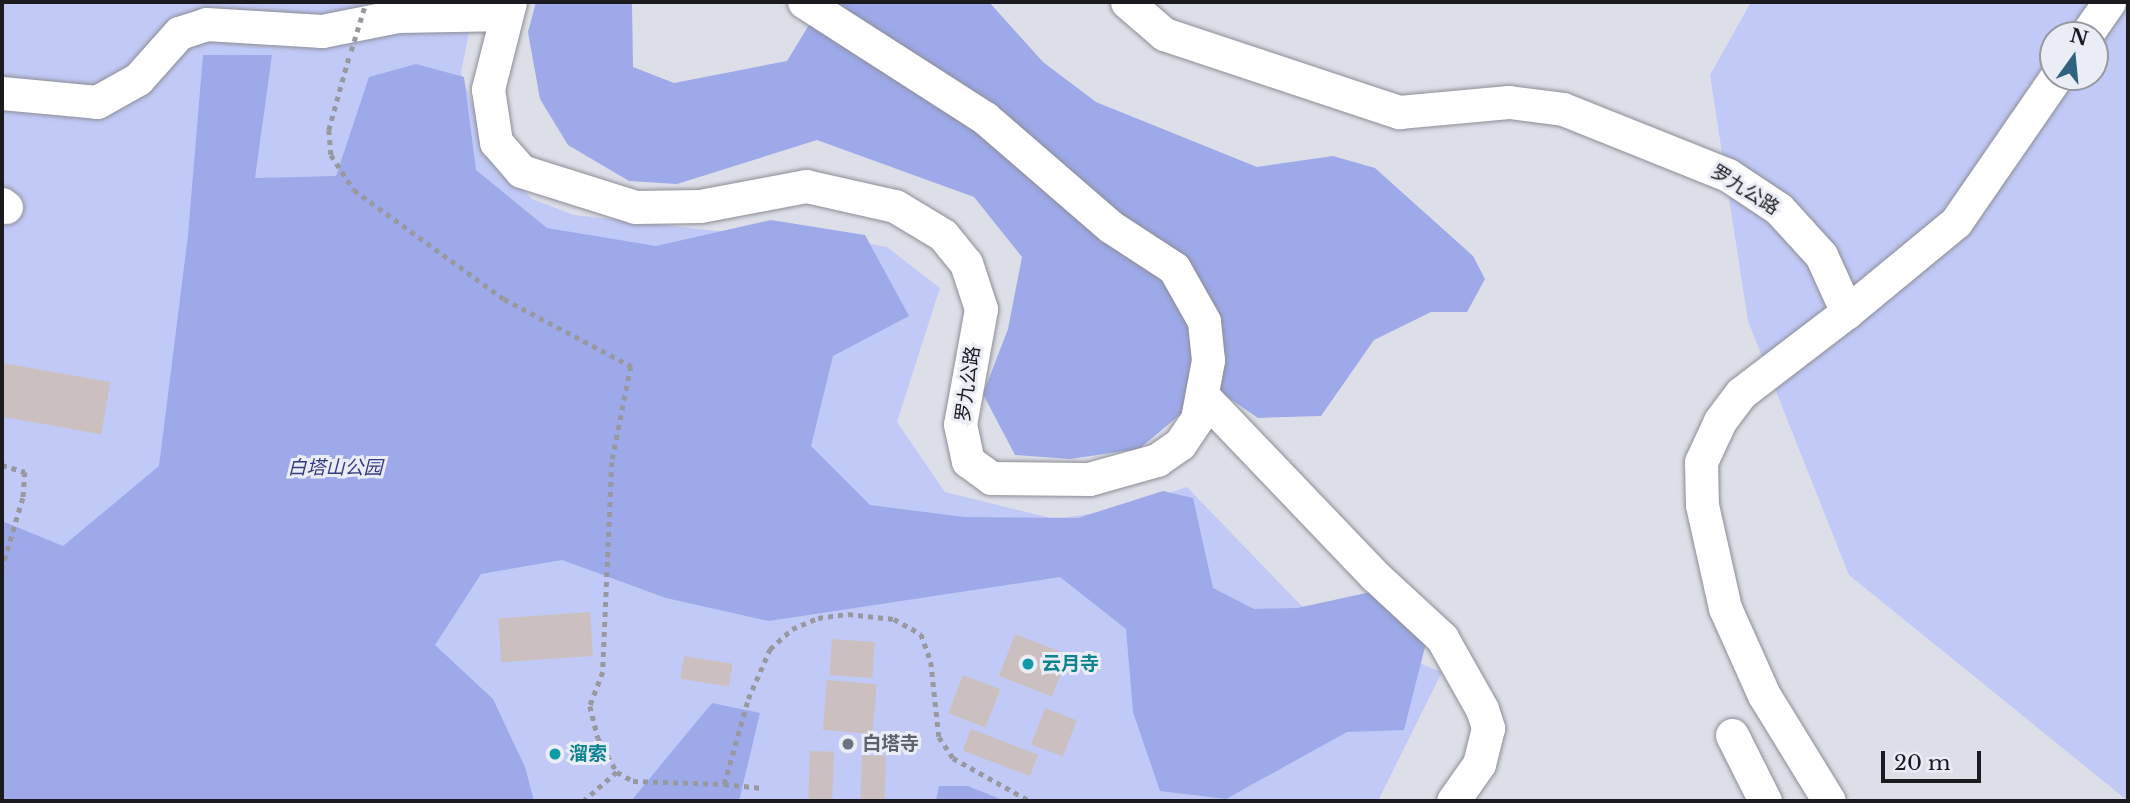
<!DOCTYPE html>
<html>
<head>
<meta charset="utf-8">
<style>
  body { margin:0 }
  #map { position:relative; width:2130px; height:803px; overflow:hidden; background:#dddfe8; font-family:"Libre Baskerville","Noto Sans SC",serif }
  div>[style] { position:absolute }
  .green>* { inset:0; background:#c1caf7 }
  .forest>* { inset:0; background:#9da9e8 }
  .building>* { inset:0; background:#cbc0bf; transform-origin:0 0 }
  .path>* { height:4.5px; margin-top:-2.25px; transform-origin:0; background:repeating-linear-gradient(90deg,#9899a0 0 5px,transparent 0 10px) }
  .roads { filter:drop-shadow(0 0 2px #8c8d96) drop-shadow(0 0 2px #8c8d96) }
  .minor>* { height:33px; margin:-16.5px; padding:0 16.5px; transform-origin:16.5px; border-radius:16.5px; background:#fff }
  .path-bridge>* { height:4.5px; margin-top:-2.25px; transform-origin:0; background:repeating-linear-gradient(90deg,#9899a0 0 5px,transparent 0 10px) }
  .dots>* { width:19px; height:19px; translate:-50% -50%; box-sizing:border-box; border:4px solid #eaecf6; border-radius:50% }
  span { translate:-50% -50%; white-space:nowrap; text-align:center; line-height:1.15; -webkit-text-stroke:6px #eaecf6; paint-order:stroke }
  .street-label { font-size:19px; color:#1b1b1f }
  .park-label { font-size:19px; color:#353a84; font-style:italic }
  .culture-label { font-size:19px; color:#0d838f; font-weight:700 }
  .left { translate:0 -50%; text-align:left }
  .worship-label { font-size:19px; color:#5b616d; font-weight:700 }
  .frame { position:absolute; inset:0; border:4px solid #1b1b1f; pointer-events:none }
  .north { position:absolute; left:2039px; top:21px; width:70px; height:70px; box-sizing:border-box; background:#eaecf6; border:2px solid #9798a0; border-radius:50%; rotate:15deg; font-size:19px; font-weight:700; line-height:28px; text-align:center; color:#1b1b1f }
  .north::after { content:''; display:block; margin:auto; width:24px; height:32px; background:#2f637f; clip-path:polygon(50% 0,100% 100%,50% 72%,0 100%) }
  .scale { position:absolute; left:1881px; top:751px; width:100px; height:32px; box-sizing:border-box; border:4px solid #1b1b1f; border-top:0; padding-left:9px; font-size:21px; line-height:24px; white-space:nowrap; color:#1b1b1f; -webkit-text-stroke:5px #eaecf6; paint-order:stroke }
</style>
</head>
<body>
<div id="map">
  <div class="green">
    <i style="clip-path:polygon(2px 2px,475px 2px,461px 73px,492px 159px,532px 199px,574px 215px,718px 231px,800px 231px,887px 247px,940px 288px,897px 422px,945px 492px,1055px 519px,1116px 510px,1187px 487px,1319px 624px,1442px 672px,1378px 801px,2px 801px)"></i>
    <i style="clip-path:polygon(evenodd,1751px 2px,2128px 2px,2128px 801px,1849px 575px,1748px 321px,1710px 75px,1751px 2px,2053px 35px,2095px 35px,2095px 77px,2053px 77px,2053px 35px)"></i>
  </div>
  <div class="forest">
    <i style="clip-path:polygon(536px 2px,632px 2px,633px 67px,674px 83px,787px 61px,823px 2px,989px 2px,1043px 62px,1096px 102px,1257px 167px,1333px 156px,1375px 168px,1473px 256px,1485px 279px,1467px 312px,1431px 312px,1374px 340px,1321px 416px,1258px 418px,1213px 387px,1139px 449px,1070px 459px,1015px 455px,983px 394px,1008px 329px,1022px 257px,974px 197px,817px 140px,677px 184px,629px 181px,568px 145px,540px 99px,528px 32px)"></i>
    <i style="clip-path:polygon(203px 55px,272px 55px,255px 178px,336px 176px,369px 77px,416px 64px,464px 77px,476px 170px,547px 228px,656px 246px,771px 220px,865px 235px,909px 316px,833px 356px,811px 446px,870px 505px,964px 517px,1078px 518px,1163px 491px,1193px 498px,1213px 588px,1254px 609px,1297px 608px,1380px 590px,1428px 635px,1404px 730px,1347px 732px,1226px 799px,1160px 791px,1133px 712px,1126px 629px,1060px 577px,769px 621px,666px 598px,562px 560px,481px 574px,435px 645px,493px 699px,525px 767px,534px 801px,2px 801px,2px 521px,63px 546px,159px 466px,188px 235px)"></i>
    <i style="clip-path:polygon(712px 703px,760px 713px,739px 801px,631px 801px)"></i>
    <i style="clip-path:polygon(939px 786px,968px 786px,1005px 801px,936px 801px)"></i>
  </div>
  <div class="building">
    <i style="left:2px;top:363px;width:110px;height:53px;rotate:10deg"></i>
    <i style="left:590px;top:612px;width:44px;height:92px;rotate:86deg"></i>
    <i style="left:1015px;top:634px;width:57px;height:45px;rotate:21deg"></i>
    <i style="left:832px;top:639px;width:43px;height:36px;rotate:4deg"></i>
    <i style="left:684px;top:656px;width:49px;height:23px;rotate:9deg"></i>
    <i style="left:963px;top:675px;width:40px;height:41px;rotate:21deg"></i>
    <i style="left:827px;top:680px;width:50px;height:50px;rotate:5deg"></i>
    <i style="left:1045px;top:708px;width:34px;height:39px;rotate:21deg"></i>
    <i style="left:971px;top:729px;width:72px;height:23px;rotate:21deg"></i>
    <i style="left:810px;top:751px;width:24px;height:50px;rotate:2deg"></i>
    <i style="left:862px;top:755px;width:24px;height:46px;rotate:2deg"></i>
  </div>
  <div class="path">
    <i style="left:349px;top:58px;width:75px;rotate:105.5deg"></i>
    <i style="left:329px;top:130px;width:25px;rotate:85deg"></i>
    <i style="left:331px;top:155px;width:42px;rotate:56.7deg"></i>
    <i style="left:354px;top:190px;width:185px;rotate:36deg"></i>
    <i style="left:504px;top:299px;width:144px;rotate:27.8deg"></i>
    <i style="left:631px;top:366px;width:98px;rotate:101.2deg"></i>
    <i style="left:612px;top:462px;width:210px;rotate:92.5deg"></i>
    <i style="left:603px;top:672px;width:36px;rotate:111deg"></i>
    <i style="left:590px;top:706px;width:33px;rotate:76deg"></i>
    <i style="left:598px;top:738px;width:39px;rotate:61deg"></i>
    <i style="left:617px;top:772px;width:44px;rotate:138.7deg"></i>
    <i style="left:2px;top:465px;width:24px;rotate:17deg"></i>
    <i style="left:25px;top:472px;width:26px;rotate:94deg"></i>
    <i style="left:23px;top:498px;width:74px;rotate:106.5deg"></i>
    <i style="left:617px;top:772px;width:18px;rotate:29deg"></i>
    <i style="left:633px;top:781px;width:91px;rotate:1.9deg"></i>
    <i style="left:724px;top:784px;width:88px;rotate:-74.2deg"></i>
    <i style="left:748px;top:699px;width:55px;rotate:-66.3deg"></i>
    <i style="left:770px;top:649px;width:30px;rotate:-42deg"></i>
    <i style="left:792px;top:629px;width:28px;rotate:-23deg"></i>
    <i style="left:818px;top:618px;width:30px;rotate:-8deg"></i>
    <i style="left:848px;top:614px;width:46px;rotate:6.2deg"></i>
    <i style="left:894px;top:619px;width:31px;rotate:29deg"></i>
    <i style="left:921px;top:634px;width:30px;rotate:70deg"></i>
    <i style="left:931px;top:662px;width:75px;rotate:83.9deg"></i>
    <i style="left:939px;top:737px;width:25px;rotate:56deg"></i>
    <i style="left:953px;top:758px;width:88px;rotate:29.2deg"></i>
    <i style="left:724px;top:784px;width:36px;rotate:6deg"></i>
  </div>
  <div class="roads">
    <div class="minor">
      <i style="left:510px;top:2px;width:90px;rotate:104.2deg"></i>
      <i style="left:488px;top:89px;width:54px;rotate:81.4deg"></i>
      <i style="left:496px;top:142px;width:38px;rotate:49deg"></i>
      <i style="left:521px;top:171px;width:120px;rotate:17.5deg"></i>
      <i style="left:635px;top:207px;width:65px;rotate:-0.9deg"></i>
      <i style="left:700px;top:206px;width:108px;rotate:-10.7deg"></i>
      <i style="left:806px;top:186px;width:91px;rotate:12.7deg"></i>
      <i style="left:895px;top:206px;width:56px;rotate:31.1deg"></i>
      <i style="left:943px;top:235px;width:36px;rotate:51deg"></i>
      <i style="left:966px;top:263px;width:48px;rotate:71.9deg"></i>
      <i style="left:981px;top:309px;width:117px;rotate:100.3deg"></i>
      <i style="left:960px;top:424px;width:38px;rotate:78deg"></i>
      <i style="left:968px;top:461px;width:29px;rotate:36deg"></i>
      <i style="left:991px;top:478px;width:98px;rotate:0.6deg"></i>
      <i style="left:1089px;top:479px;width:71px;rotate:-15.6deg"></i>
      <i style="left:1157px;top:460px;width:28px;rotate:-35deg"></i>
      <i style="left:1180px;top:444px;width:30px;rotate:-56deg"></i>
      <i style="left:1197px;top:419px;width:60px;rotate:-79.4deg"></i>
      <i style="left:1208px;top:360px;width:39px;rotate:-96deg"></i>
      <i style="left:1204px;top:321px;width:61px;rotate:-119.5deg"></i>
      <i style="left:1174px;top:268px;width:75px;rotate:-146.9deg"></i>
      <i style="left:1111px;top:227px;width:167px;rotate:-139.1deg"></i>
      <i style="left:985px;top:118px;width:215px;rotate:-147.3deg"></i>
      <i style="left:1127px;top:2px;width:49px;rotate:40.9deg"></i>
      <i style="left:1164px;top:34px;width:248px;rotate:18.4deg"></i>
      <i style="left:1399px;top:112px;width:110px;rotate:-5.2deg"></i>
      <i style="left:1509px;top:102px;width:54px;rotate:7.4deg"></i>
      <i style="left:1563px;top:109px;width:178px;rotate:21.8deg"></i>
      <i style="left:1728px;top:175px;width:61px;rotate:33.7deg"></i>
      <i style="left:1779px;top:209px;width:62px;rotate:47.6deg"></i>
      <i style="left:1821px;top:255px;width:63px;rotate:65.5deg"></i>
      <i style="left:1847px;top:312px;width:133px;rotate:142.6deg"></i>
      <i style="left:1741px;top:393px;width:35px;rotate:127deg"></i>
      <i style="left:1720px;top:421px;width:45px;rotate:114.9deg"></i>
      <i style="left:1701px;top:462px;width:43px;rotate:88.7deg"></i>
      <i style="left:1702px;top:505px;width:106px;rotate:77.4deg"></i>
      <i style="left:1725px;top:608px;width:95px;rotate:65.9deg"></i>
      <i style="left:1764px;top:695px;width:124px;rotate:58.5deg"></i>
      <i style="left:2086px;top:35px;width:40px;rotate:-55.1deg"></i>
      <i style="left:2px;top:93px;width:95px;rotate:5.4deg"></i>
      <i style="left:97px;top:102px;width:47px;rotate:-29.3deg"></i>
      <i style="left:138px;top:79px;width:62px;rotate:-48.3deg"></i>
      <i style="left:179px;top:33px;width:28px;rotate:-18deg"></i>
      <i style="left:206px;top:24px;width:116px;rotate:3.5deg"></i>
      <i style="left:322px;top:31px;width:77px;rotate:-11.2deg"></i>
      <i style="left:398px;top:16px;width:107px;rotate:-1.1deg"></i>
      <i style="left:2px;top:204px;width:5px;rotate:37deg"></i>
      <i style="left:1847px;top:312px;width:141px;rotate:-39.5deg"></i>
      <i style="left:1956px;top:222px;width:176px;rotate:-55.4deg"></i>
      <i style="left:1202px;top:395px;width:249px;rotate:46.3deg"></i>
      <i style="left:1374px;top:575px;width:93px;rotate:42.8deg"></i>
      <i style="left:1442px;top:638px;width:81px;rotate:60.6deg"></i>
      <i style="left:1482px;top:709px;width:20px;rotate:72deg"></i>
      <i style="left:1488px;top:728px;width:37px;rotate:104deg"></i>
      <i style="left:1479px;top:764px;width:45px;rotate:125.1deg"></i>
      <i style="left:1732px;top:735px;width:74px;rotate:63.4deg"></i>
    </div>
  </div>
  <div class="path-bridge">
    <i style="left:351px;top:51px;width:51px;rotate:-73deg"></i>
  </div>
  <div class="dots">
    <i style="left:1028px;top:664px;background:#0f9aa8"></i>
    <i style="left:848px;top:744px;background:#6b7280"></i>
    <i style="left:555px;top:754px;background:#0f9aa8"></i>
  </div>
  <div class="street-label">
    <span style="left:1745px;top:190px;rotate:32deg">罗九公路</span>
    <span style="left:968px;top:384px;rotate:-82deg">罗九公路</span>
  </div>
  <div class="park-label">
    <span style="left:335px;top:468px">白塔山公园</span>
  </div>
  <div class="culture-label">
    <span class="left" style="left:1042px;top:664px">云月寺</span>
    <span class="left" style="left:569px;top:754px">溜索</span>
  </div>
  <div class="worship-label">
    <span class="left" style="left:862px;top:744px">白塔寺</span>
  </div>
  <div class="frame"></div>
  <div class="north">N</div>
  <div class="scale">20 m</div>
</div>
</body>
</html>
